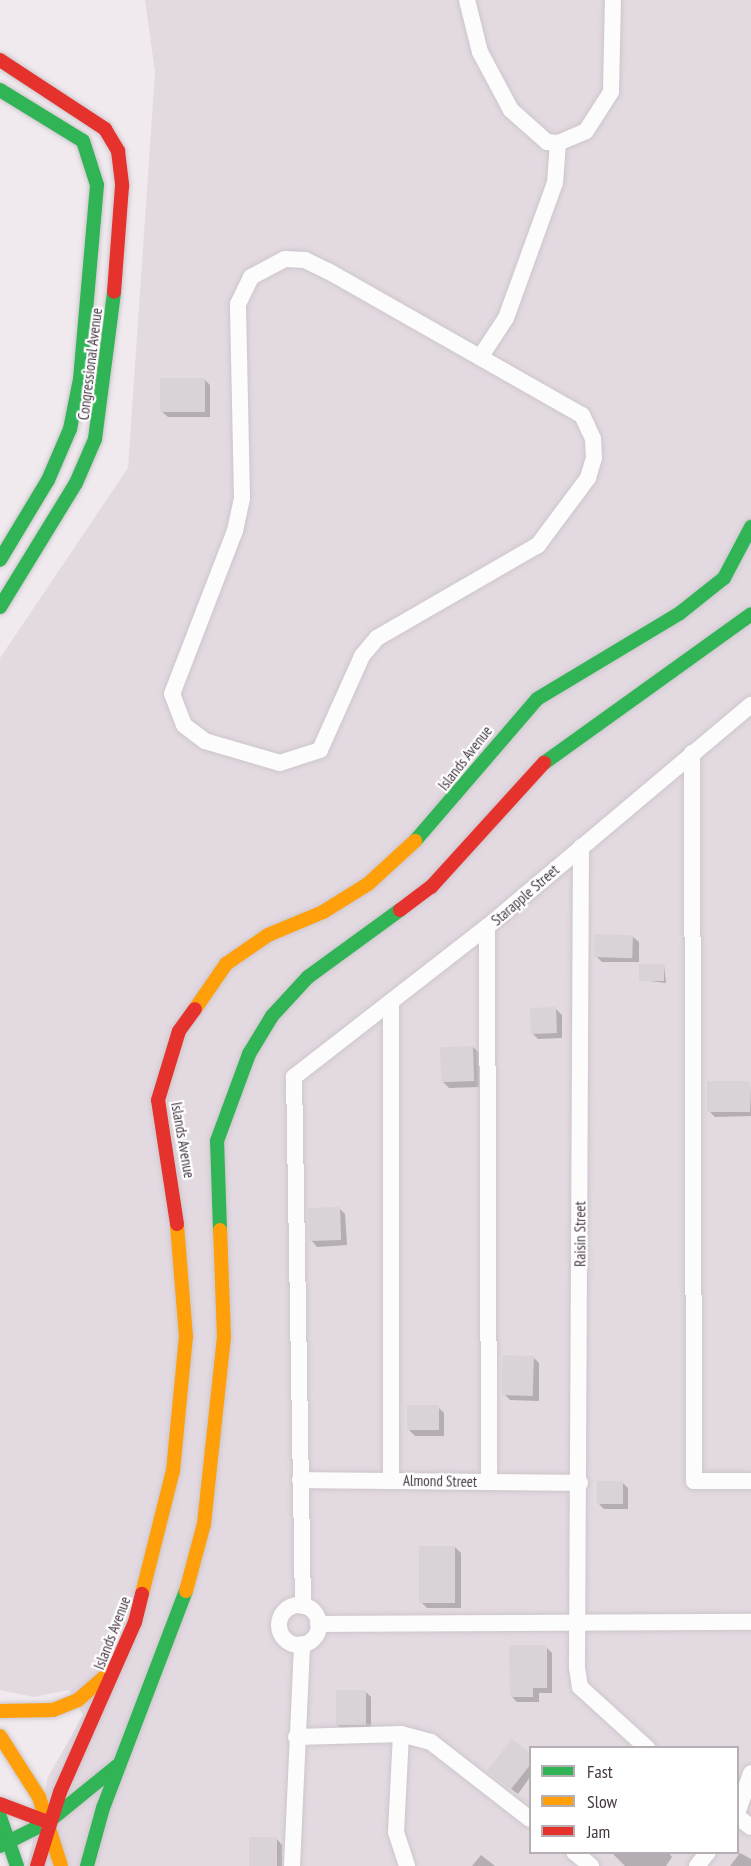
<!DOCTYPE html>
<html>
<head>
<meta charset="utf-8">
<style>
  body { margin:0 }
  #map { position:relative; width:751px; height:1866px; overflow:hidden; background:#f0eaef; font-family:"PT Sans Narrow",sans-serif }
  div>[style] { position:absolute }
  .residential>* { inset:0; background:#e3d9e1 }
  .shadow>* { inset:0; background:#0003 }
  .building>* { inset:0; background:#d9d3d8; transform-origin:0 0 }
  .roads { filter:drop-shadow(0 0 2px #ccc6cb) drop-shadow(0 0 2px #ccc6cb) }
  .street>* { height:16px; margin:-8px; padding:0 8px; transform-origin:8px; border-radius:8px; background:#fdfcfd }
  .street>.ring { margin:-8px; padding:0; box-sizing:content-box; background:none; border:16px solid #fdfcfd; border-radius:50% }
  .fast>* { height:14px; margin:-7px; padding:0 7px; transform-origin:7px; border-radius:7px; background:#30b455 }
  .slow>* { height:14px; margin:-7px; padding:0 7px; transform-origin:7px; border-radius:7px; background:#ff9f0a }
  .jam>* { height:14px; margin:-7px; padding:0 7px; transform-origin:7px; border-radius:7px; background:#e5322d }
  span { translate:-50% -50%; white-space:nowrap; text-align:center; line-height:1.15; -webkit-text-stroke:4.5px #fff; paint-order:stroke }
  .street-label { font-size:15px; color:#453743 }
  .legend { position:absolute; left:529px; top:1746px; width:210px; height:108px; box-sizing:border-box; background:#fff; border:2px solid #b5afb4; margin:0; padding:8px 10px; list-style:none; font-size:18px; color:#453743 }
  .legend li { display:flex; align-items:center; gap:12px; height:30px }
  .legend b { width:30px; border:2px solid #b5afb4 }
</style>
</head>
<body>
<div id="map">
  <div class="residential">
    <i style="clip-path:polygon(evenodd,145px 0,751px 0,751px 1866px,27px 1866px,48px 1777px,83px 1715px,69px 1690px,34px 1697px,0 1690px,0 658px,128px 468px,155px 72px,145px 0,530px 1748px,738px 1748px,738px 1852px,530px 1852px,530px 1748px)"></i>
  </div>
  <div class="shadow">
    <i style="clip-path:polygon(204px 379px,210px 385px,210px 417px,168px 417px,161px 411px)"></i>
    <i style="clip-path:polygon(632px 936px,639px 942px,639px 962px,602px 962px,596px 956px)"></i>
    <i style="clip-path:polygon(664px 965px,666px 983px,641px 980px)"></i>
    <i style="clip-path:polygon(556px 1009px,562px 1015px,562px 1038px,538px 1039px,532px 1033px)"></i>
    <i style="clip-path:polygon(473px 1047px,479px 1053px,479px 1087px,449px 1088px,443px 1082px)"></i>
    <i style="clip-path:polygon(750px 1082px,751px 1116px,715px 1117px,709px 1111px)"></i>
    <i style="clip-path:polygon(339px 1208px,345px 1214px,347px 1245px,317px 1247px,311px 1240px)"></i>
    <i style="clip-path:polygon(533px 1357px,539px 1363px,539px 1401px,510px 1400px,504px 1394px)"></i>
    <i style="clip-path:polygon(438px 1407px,444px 1413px,444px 1436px,415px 1436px,409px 1430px)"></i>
    <i style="clip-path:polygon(622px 1482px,628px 1488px,628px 1509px,604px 1509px,598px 1503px)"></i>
    <i style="clip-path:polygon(455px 1547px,461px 1553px,461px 1608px,427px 1608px,421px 1602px)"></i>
    <i style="clip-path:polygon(546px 1647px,552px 1653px,552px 1693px,539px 1693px,539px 1702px,517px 1702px,511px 1696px)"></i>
    <i style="clip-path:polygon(365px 1691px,371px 1697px,371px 1730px,344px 1731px,338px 1725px)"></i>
    <i style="clip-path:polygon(530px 1755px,530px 1777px,518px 1794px,495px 1777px)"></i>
    <i style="clip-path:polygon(276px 1838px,282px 1845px,282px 1866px,250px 1866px)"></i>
    <i style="clip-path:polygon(611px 1852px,668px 1852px,672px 1857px,666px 1866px,625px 1866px)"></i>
    <i style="clip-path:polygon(740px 1853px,751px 1859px,751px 1866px,730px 1866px)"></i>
    <i style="clip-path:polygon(481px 1855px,495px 1866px,472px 1866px)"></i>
  </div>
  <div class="building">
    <i style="left:160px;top:378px;width:45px;height:34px"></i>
    <i style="left:595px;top:934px;width:38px;height:23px;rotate:2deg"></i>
    <i style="left:639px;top:964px;width:25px;height:17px"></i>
    <i style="left:556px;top:1007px;width:26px;height:26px;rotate:88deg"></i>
    <i style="left:473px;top:1046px;width:35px;height:33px;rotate:88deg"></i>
    <i style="left:707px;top:1081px;width:43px;height:31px"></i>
    <i style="left:340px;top:1207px;width:33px;height:32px;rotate:88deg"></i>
    <i style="left:503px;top:1355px;width:31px;height:40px;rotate:2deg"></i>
    <i style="left:407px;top:1405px;width:32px;height:25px"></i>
    <i style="left:597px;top:1481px;width:26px;height:23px"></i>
    <i style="left:419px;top:1546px;width:36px;height:57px"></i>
    <i style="clip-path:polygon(509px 1645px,547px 1645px,547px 1688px,533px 1688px,533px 1697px,510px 1697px)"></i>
    <i style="left:336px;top:1690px;width:30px;height:35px"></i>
    <i style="clip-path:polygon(512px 1739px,531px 1754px,531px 1764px,511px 1789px,487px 1771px)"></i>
    <i style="left:249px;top:1837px;width:28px;height:29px"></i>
  </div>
  <div class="roads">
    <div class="street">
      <i style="left:467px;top:0;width:54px;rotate:76deg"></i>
      <i style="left:480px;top:52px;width:66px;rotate:61.9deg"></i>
      <i style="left:511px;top:110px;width:48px;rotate:41.6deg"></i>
      <i style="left:547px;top:142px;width:11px;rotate:5deg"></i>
      <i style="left:558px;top:143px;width:30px;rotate:-23deg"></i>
      <i style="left:586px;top:131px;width:46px;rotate:-57.3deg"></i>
      <i style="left:611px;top:92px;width:92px;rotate:-88.8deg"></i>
      <i style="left:285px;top:259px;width:20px;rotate:3deg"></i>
      <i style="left:305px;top:260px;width:25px;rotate:26deg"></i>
      <i style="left:328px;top:271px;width:292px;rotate:29.6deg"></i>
      <i style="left:582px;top:415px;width:26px;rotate:65deg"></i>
      <i style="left:593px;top:439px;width:19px;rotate:87deg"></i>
      <i style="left:594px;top:458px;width:21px;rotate:107deg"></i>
      <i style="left:588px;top:478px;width:84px;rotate:126.7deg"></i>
      <i style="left:538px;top:545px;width:186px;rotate:150deg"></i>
      <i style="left:377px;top:638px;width:23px;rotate:130deg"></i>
      <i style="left:362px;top:656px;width:103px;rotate:114.1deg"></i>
      <i style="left:320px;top:750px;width:42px;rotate:162deg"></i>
      <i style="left:280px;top:763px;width:78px;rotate:-163.7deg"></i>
      <i style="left:205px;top:741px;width:26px;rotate:-143deg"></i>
      <i style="left:184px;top:725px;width:33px;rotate:-111deg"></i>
      <i style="left:172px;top:694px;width:175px;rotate:-68.9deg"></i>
      <i style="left:235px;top:531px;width:34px;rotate:-78deg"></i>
      <i style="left:242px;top:498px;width:194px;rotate:-91.2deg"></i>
      <i style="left:238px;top:304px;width:30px;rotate:-64deg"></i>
      <i style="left:251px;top:277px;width:38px;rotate:-28deg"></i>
      <i style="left:481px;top:356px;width:45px;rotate:-56.7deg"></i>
      <i style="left:506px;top:318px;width:144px;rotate:-70.1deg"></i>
      <i style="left:555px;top:183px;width:40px;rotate:-85.7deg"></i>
      <i style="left:692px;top:753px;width:728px;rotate:89.84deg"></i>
      <i style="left:694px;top:1481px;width:57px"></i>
      <i style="left:581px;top:847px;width:821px;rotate:90.28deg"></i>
      <i style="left:577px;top:1668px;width:19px;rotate:81deg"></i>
      <i style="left:580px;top:1687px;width:91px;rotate:42.3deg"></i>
      <i style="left:487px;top:927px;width:555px;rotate:89.79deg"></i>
      <i style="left:391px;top:1005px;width:475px;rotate:90deg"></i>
      <i style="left:300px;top:1480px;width:280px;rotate:0.6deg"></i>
      <i class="ring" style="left:279px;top:1605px;width:24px;height:24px"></i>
      <i style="left:303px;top:1606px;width:529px;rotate:-90.97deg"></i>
      <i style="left:294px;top:1077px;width:244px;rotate:-37.9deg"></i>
      <i style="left:487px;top:927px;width:345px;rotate:-40.1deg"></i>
      <i style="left:318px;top:1624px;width:433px;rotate:-0.3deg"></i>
      <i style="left:401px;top:1734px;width:98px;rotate:92.9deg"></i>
      <i style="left:396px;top:1832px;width:36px;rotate:72deg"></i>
      <i style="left:296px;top:1737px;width:105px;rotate:-1.6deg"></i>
      <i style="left:401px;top:1734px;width:31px;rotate:15deg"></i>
      <i style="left:431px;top:1742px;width:125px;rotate:37.9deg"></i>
      <i style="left:738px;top:1811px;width:40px;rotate:-71.1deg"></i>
      <i style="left:738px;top:1817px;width:16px;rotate:38deg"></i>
      <i style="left:574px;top:1852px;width:22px;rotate:39deg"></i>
      <i style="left:292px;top:1866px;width:222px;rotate:-87.4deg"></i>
      <i style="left:697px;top:1866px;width:18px;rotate:-52deg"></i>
    </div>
    <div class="fast">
      <i style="left:0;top:90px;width:97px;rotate:31.6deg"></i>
      <i style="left:83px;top:141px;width:46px;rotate:72.3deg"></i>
      <i style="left:97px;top:185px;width:195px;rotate:95deg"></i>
      <i style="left:80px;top:379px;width:51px;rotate:101.3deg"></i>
      <i style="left:70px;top:429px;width:56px;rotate:113.3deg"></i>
      <i style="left:48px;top:480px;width:93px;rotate:121deg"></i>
      <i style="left:0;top:607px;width:145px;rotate:-58.5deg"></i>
      <i style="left:76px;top:483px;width:48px;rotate:-66.6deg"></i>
      <i style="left:95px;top:439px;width:148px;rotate:-82.6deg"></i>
      <i style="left:544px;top:763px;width:255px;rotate:-35.7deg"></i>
      <i style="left:415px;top:841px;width:187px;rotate:-49.3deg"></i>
      <i style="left:537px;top:699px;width:167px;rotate:-31deg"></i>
      <i style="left:680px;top:613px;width:56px;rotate:-38.5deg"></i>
      <i style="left:724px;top:578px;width:58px;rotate:-62.1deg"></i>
      <i style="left:220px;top:1230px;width:89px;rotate:-91.9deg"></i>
      <i style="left:217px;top:1141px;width:93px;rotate:-69.8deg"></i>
      <i style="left:249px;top:1054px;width:44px;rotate:-58.8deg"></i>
      <i style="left:272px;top:1016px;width:53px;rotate:-47.3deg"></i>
      <i style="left:308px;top:977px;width:114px;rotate:-36.1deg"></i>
      <i style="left:0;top:1817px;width:52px;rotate:70.9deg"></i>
      <i style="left:0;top:1846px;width:54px;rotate:-26.6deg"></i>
      <i style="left:48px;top:1822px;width:89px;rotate:-39.1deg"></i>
      <i style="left:87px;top:1866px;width:60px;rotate:-74.6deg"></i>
      <i style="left:103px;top:1808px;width:232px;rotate:-69.1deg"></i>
    </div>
    <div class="slow">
      <i style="left:195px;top:1009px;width:55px;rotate:-55.4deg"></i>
      <i style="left:226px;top:964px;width:51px;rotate:-34.6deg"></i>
      <i style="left:268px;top:935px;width:60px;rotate:-22.7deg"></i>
      <i style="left:323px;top:912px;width:53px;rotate:-31.9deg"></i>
      <i style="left:368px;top:884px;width:64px;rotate:-42.5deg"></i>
      <i style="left:186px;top:1591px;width:69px;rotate:-75deg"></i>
      <i style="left:204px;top:1524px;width:188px;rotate:-83.9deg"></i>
      <i style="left:224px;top:1337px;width:107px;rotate:-92.1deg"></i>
      <i style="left:142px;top:1594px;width:127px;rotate:-75.9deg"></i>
      <i style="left:173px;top:1471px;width:135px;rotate:-84.5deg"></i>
      <i style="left:186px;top:1337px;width:113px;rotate:-94.6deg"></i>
      <i style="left:0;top:1711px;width:53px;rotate:-1.1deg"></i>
      <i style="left:53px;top:1710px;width:27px;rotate:-22deg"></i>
      <i style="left:78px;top:1700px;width:44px;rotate:-41.3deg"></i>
      <i style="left:0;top:1736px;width:72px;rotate:57.4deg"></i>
      <i style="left:39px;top:1797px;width:72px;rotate:72.3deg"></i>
    </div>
    <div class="jam">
      <i style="left:0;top:60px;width:126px;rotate:33.3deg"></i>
      <i style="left:105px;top:129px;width:26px;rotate:59deg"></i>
      <i style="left:118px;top:151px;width:35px;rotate:83deg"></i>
      <i style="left:122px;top:186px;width:106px;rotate:94.3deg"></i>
      <i style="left:400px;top:910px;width:39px;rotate:-37deg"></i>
      <i style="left:431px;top:887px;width:168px;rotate:-47.7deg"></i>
      <i style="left:177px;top:1224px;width:125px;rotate:-98.7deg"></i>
      <i style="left:158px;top:1100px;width:72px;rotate:-73.1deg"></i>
      <i style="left:179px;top:1031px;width:27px;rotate:-54deg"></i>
      <i style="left:0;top:1804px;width:51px;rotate:20.6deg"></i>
      <i style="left:37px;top:1866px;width:77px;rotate:-72.7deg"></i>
      <i style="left:60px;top:1792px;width:186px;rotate:-66.2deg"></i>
      <i style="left:135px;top:1622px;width:29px;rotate:-76deg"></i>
    </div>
  </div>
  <div class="street-label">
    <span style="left:90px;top:364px;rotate:-83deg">Congressional Avenue</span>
    <span style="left:465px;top:758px;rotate:-52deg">Islands Avenue</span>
    <span style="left:525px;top:895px;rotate:-41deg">Starapple Street</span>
    <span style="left:183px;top:1140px;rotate:80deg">Islands Avenue</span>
    <span style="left:580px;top:1234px;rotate:-90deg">Raisin Street</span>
    <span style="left:440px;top:1481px;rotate:1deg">Almond Street</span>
    <span style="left:112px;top:1633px;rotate:-69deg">Islands Avenue</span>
  </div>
  <ul class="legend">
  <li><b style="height:8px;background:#30b455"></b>Fast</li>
  <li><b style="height:8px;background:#ff9f0a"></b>Slow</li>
  <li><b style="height:8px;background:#e5322d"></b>Jam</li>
  </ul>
</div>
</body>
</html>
